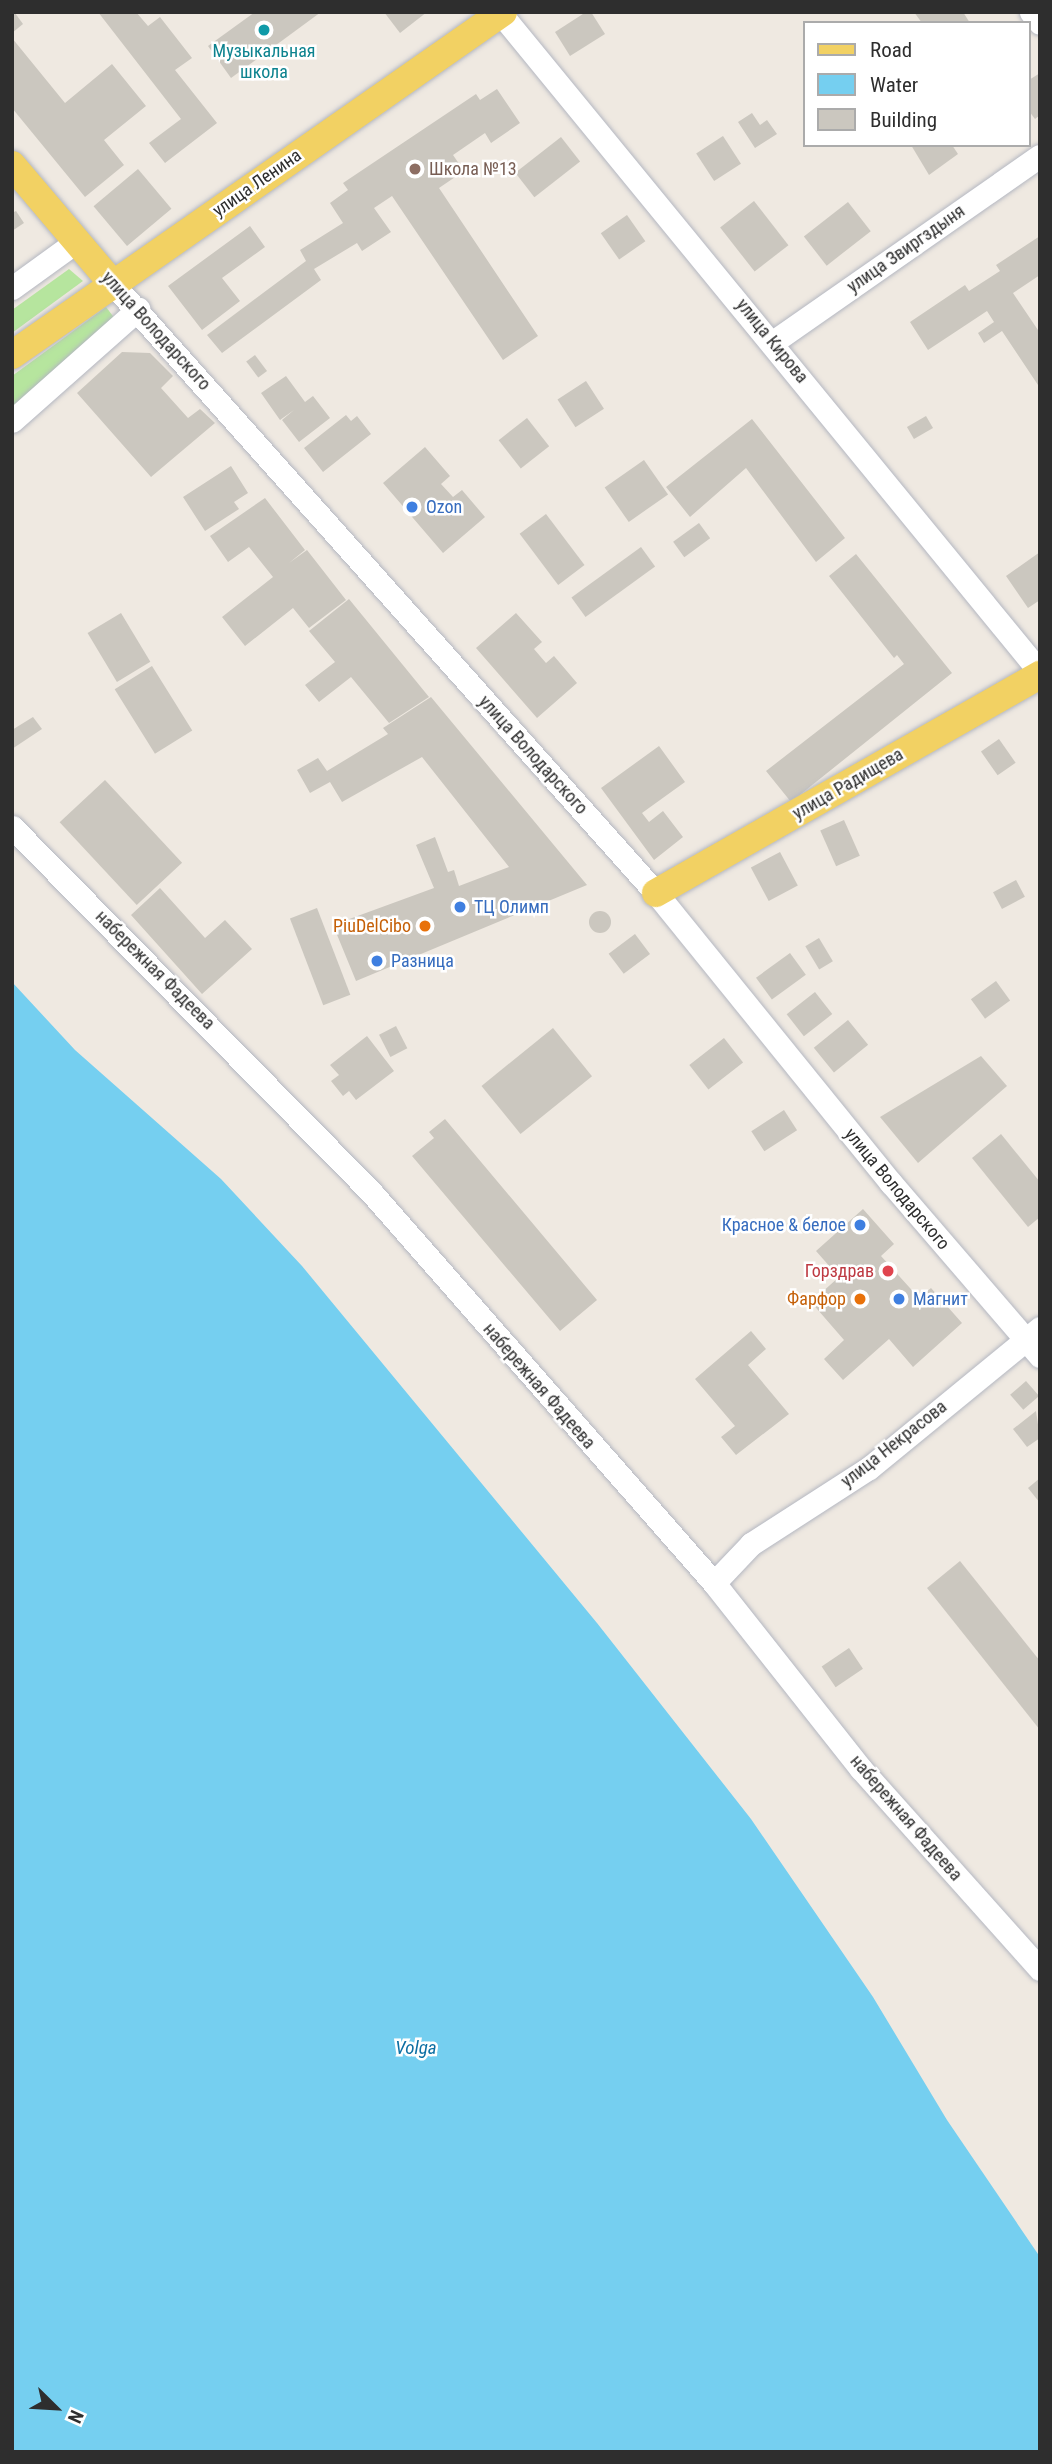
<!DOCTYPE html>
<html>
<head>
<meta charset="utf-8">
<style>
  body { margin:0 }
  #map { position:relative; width:1052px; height:2464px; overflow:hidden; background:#efe9e1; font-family:"Roboto Condensed",sans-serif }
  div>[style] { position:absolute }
  .green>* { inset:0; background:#b6e59e }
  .water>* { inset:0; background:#75cff0 }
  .building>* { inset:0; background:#cbc7bf; transform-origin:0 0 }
  .round { border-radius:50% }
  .roads { filter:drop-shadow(0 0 2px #b4b7c1) drop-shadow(0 0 2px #b4b7c1) }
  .minor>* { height:23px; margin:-11.5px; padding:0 11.5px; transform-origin:11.5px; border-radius:11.5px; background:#fff }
  .major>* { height:28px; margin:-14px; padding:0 14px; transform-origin:14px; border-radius:14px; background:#f2d163 }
  .dots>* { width:19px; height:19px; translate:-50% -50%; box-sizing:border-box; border:4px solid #fff; border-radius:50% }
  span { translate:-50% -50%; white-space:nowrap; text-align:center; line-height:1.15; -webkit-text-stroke:5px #fff; paint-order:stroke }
  .culture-label { font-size:18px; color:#0d838f }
  .education-label { font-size:18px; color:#785e54 }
  .left { translate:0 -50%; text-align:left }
  .street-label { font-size:18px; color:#2e2e2e }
  .shop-label { font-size:18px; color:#366cbe }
  .right { translate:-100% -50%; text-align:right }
  .food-label { font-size:18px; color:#c56008 }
  .health-label { font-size:18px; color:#be3a42 }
  .water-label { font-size:19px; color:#0d6fa3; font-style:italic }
  .frame { position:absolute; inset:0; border:14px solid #2e2e2e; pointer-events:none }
  .legend { position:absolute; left:803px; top:21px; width:228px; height:126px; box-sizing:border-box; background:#fff; border:2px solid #ababab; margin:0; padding:9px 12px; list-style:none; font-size:21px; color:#2e2e2e }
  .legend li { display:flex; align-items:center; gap:14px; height:35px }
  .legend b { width:35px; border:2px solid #ababab }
  .north { position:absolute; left:21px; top:2373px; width:70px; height:70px; -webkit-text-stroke:5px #fff; paint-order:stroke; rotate:114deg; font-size:19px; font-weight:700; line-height:28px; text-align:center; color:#2e2e2e }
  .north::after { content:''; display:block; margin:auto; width:24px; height:32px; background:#2e2e2e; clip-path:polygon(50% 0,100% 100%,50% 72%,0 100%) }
</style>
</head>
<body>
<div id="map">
  <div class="green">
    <i style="clip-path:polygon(69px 269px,83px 281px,12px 333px,12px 310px)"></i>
    <i style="clip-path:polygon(106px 307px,119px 324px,12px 413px,12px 376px)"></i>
  </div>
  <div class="water">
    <i style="clip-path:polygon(12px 982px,75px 1050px,221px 1179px,302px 1266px,597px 1623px,751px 1819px,873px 1997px,947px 2120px,1040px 2257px,1040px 2452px,12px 2452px)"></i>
  </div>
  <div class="building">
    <i style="clip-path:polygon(98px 12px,136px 12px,148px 26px,160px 17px,192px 58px,175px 70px,217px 123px,165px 163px,149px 143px,181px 119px)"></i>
    <i style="clip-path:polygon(255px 12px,321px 12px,231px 78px,208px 46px)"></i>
    <i style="clip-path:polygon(384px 12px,427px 12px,400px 33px)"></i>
    <i style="clip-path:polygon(586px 12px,591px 12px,605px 34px,570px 56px,555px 32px)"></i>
    <i style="clip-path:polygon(914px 12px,963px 12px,970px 23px,922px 23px)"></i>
    <i style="clip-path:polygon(15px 13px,23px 24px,12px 33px,12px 15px)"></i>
    <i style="clip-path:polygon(12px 38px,65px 103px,112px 64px,146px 106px,104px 140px,124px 165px,85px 197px,12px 108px)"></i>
    <i style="clip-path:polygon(1040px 73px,1040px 115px,1035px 119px,1029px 111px,1029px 80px)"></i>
    <i style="clip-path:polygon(497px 89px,520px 123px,491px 143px,485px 133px,453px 155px,464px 171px,439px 188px,538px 336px,503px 360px,392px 196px,374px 208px,391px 232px,362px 251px,357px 243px,314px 269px,321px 280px,222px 353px,207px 335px,306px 261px,300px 250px,343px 223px,330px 203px,348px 190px,343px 183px,476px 94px,480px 100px)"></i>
    <i style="clip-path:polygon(752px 113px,760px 125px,767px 120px,777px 134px,755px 148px,738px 122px)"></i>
    <i style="left:723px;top:136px;width:33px;height:32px;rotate:57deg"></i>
    <i style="left:561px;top:137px;width:31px;height:58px;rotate:52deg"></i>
    <i style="clip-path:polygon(911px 145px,952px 145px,958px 154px,929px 175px)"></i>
    <i style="left:138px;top:169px;width:52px;height:58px;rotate:50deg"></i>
    <i style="left:754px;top:201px;width:56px;height:43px;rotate:52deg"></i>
    <i style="left:848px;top:202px;width:37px;height:56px;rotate:52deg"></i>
    <i style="clip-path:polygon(16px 211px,24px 223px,12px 231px,12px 213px)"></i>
    <i style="left:627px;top:215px;width:32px;height:32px;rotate:55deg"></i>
    <i style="clip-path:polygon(250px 226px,265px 247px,222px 278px,240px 301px,202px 330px,168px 286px)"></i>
    <i style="clip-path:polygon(1040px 236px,1040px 275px,1013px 293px,1040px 333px,1040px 388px,1002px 331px,984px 343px,978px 333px,994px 322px,987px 311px,928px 350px,910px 322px,965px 285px,969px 291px,1000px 271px,996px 265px)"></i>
    <i style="clip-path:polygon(122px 352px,150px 353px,173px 376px,161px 388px,188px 418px,200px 409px,215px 423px,151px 477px,77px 393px)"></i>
    <i style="left:255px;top:355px;width:20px;height:11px;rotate:53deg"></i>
    <i style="clip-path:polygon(286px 376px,305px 402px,313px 396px,330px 418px,299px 442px,282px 420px,294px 410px,280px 420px,261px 393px)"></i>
    <i style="left:586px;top:381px;width:33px;height:34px;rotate:57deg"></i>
    <i style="clip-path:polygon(346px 415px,351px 421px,357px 416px,371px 434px,323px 472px,304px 448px)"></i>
    <i style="left:926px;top:416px;width:14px;height:22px;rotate:60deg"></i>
    <i style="left:527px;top:418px;width:36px;height:36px;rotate:52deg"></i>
    <i style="clip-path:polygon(752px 419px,845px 538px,816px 562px,746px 468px,690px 517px,666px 487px)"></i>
    <i style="clip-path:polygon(425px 447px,450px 476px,441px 484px,453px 497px,462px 490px,485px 517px,443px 553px,383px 483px)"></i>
    <i style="left:644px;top:460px;width:42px;height:48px;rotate:55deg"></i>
    <i style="clip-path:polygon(231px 466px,248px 493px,234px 502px,239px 509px,205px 531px,183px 497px)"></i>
    <i style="clip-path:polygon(265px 498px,305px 550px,289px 563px,307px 550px,346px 600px,309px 628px,293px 608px,245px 646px,222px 617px,273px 577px,249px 547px,228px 562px,210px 536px)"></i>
    <i style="left:546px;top:514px;width:64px;height:33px;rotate:53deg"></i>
    <i style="left:699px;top:523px;width:19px;height:32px;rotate:54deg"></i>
    <i style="left:641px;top:547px;width:24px;height:86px;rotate:54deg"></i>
    <i style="clip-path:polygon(1040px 552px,1040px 600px,1028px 608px,1006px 576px)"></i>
    <i style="clip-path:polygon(856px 554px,952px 673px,791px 802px,766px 771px,904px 664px,897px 655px,894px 658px,829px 576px)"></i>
    <i style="clip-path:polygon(349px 599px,429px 697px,389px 723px,351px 677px,319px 702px,305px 685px,335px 662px,309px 631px)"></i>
    <i style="left:121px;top:613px;width:57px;height:39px;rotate:59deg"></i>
    <i style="clip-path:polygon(516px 613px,542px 642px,534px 649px,546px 663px,554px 656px,577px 683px,537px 718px,476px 648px)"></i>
    <i style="left:152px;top:666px;width:76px;height:44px;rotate:58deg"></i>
    <i style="clip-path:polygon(431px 697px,587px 885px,356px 981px,333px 925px,434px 888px,416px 845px,435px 837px,448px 872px,454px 870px,459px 886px,509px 867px,422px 757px,342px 802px,330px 782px,310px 793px,297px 770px,318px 758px,327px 771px,388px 734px,383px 728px)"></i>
    <i style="clip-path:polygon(33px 717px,42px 729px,12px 749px,12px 730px)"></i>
    <i style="left:999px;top:739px;width:29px;height:22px;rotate:55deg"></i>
    <i style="clip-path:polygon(659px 746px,685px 782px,642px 813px,649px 822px,663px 811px,683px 837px,654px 860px,601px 788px)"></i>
    <i style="left:105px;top:780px;width:113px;height:62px;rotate:47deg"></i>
    <i style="left:844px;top:820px;width:39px;height:26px;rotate:66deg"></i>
    <i style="left:780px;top:852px;width:38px;height:33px;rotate:62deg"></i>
    <i style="left:1016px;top:880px;width:19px;height:26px;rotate:62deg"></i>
    <i style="clip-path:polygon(160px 888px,205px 938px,225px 920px,252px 949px,202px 994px,131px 915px)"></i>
    <i style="left:317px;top:908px;width:93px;height:29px;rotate:69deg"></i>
    <i class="round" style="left:589px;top:911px;width:22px;height:22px"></i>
    <i style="left:635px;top:934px;width:25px;height:33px;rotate:53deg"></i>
    <i style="left:819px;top:938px;width:27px;height:16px;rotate:59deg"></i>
    <i style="left:790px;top:953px;width:27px;height:42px;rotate:54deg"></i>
    <i style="left:996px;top:981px;width:24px;height:31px;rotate:54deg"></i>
    <i style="left:815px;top:992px;width:28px;height:36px;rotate:52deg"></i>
    <i style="left:848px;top:1020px;width:32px;height:44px;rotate:51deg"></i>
    <i style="left:396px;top:1026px;width:25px;height:19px;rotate:63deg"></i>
    <i style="left:553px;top:1028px;width:62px;height:92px;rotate:51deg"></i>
    <i style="clip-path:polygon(367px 1036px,394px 1071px,356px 1100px,349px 1091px,343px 1096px,331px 1081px,339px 1075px,330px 1065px)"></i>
    <i style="left:724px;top:1038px;width:31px;height:44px;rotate:52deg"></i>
    <i style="clip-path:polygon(981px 1056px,1007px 1086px,918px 1163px,880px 1117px)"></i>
    <i style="left:784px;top:1110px;width:24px;height:39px;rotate:57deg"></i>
    <i style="clip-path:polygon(445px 1119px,597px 1300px,560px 1331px,412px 1156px,434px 1138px,429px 1132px)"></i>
    <i style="clip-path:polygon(1001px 1134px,1040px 1182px,1040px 1217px,1028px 1227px,972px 1158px)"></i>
    <i style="clip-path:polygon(863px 1209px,894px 1244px,881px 1256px,919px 1298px,931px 1288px,962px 1323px,913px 1367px,889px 1339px,843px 1380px,824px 1359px,844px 1340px,811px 1302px,839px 1277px,816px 1251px)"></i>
    <i style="clip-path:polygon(751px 1331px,766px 1349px,748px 1365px,789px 1414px,736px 1455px,721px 1437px,735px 1426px,695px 1379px)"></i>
    <i style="left:1026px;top:1381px;width:20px;height:21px;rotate:49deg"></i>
    <i style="clip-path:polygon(1036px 1411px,1040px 1438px,1027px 1447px,1013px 1429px)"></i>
    <i style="clip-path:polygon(1040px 1478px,1040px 1503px,1028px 1488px)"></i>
    <i style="clip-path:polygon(960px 1561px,1040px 1661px,1040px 1730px,927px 1588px)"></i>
    <i style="left:849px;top:1648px;width:25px;height:33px;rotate:56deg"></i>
  </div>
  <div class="roads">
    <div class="minor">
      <i style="left:1031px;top:12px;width:14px;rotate:51deg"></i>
      <i style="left:501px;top:14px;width:851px;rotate:50.68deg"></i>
      <i style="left:113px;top:284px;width:816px;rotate:48.28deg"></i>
      <i style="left:656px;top:893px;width:373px;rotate:51deg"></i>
      <i style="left:891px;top:1183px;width:228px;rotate:49.3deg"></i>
      <i style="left:12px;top:288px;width:80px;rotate:-35.9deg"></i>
      <i style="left:773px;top:342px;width:325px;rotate:-34.9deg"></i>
      <i style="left:12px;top:421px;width:169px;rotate:-41.6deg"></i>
      <i style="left:12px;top:827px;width:512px;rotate:45.47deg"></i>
      <i style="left:371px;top:1192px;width:520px;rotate:48.74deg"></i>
      <i style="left:714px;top:1583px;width:237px;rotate:51.7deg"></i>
      <i style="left:861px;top:1769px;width:268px;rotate:48.2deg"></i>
      <i style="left:714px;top:1583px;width:54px;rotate:-46.5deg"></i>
      <i style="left:751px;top:1544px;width:140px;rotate:-32.8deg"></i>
      <i style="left:869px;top:1468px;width:221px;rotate:-39.3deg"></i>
    </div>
    <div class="major">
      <i style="left:12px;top:165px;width:156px;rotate:49.7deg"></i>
      <i style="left:12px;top:355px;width:599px;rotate:-34.94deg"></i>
      <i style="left:656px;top:893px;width:442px;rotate:-29.6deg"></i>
    </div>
  </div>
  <div class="dots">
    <i style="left:264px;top:30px;background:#0f9aa8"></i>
    <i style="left:415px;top:169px;background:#8d6e63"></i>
    <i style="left:412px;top:507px;background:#3f7fe0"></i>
    <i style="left:460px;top:907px;background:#3f7fe0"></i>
    <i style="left:425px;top:926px;background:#e8710a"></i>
    <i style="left:377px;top:961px;background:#3f7fe0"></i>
    <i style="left:860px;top:1225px;background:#3f7fe0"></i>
    <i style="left:888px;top:1271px;background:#e0444e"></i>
    <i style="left:860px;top:1299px;background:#e8710a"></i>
    <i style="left:899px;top:1299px;background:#3f7fe0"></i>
  </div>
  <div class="culture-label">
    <span style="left:264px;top:62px">Музыкальная<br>школа</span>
  </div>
  <div class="education-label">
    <span class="left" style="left:429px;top:169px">Школа №13</span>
  </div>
  <div class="street-label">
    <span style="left:257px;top:183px;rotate:-35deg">улица Ленина</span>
    <span style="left:906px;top:249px;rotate:-35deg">улица Звиргздыня</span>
    <span style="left:156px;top:331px;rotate:48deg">улица Володарского</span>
    <span style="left:772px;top:341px;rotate:51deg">улица Кирова</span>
    <span style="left:533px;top:755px;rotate:48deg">улица Володарского</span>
    <span style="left:848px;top:784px;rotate:-30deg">улица Радищева</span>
    <span style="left:155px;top:970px;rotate:45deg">набережная Фадеева</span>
    <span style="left:897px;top:1189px;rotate:50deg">улица Володарского</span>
    <span style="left:539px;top:1386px;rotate:49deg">набережная Фадеева</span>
    <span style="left:894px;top:1444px;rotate:-38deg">улица Некрасова</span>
    <span style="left:906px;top:1818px;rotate:49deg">набережная Фадеева</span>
  </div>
  <div class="shop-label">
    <span class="left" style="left:426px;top:507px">Ozon</span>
    <span class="left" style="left:474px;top:907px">ТЦ Олимп</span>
    <span class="left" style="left:391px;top:961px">Разница</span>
    <span class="right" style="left:846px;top:1225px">Красное &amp; белое</span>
    <span class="left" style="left:913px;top:1299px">Магнит</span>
  </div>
  <div class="food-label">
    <span class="right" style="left:411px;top:926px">PiuDelCibo</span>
    <span class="right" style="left:846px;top:1299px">Фарфор</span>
  </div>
  <div class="health-label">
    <span class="right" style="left:874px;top:1271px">Горздрав</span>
  </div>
  <div class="water-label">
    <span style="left:416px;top:2048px">Volga</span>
  </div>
  <div class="frame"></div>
  <ul class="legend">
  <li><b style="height:9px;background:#f2d163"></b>Road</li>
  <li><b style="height:19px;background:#75cff0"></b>Water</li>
  <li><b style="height:19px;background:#cbc7bf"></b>Building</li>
  </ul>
  <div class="north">N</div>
</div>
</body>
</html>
